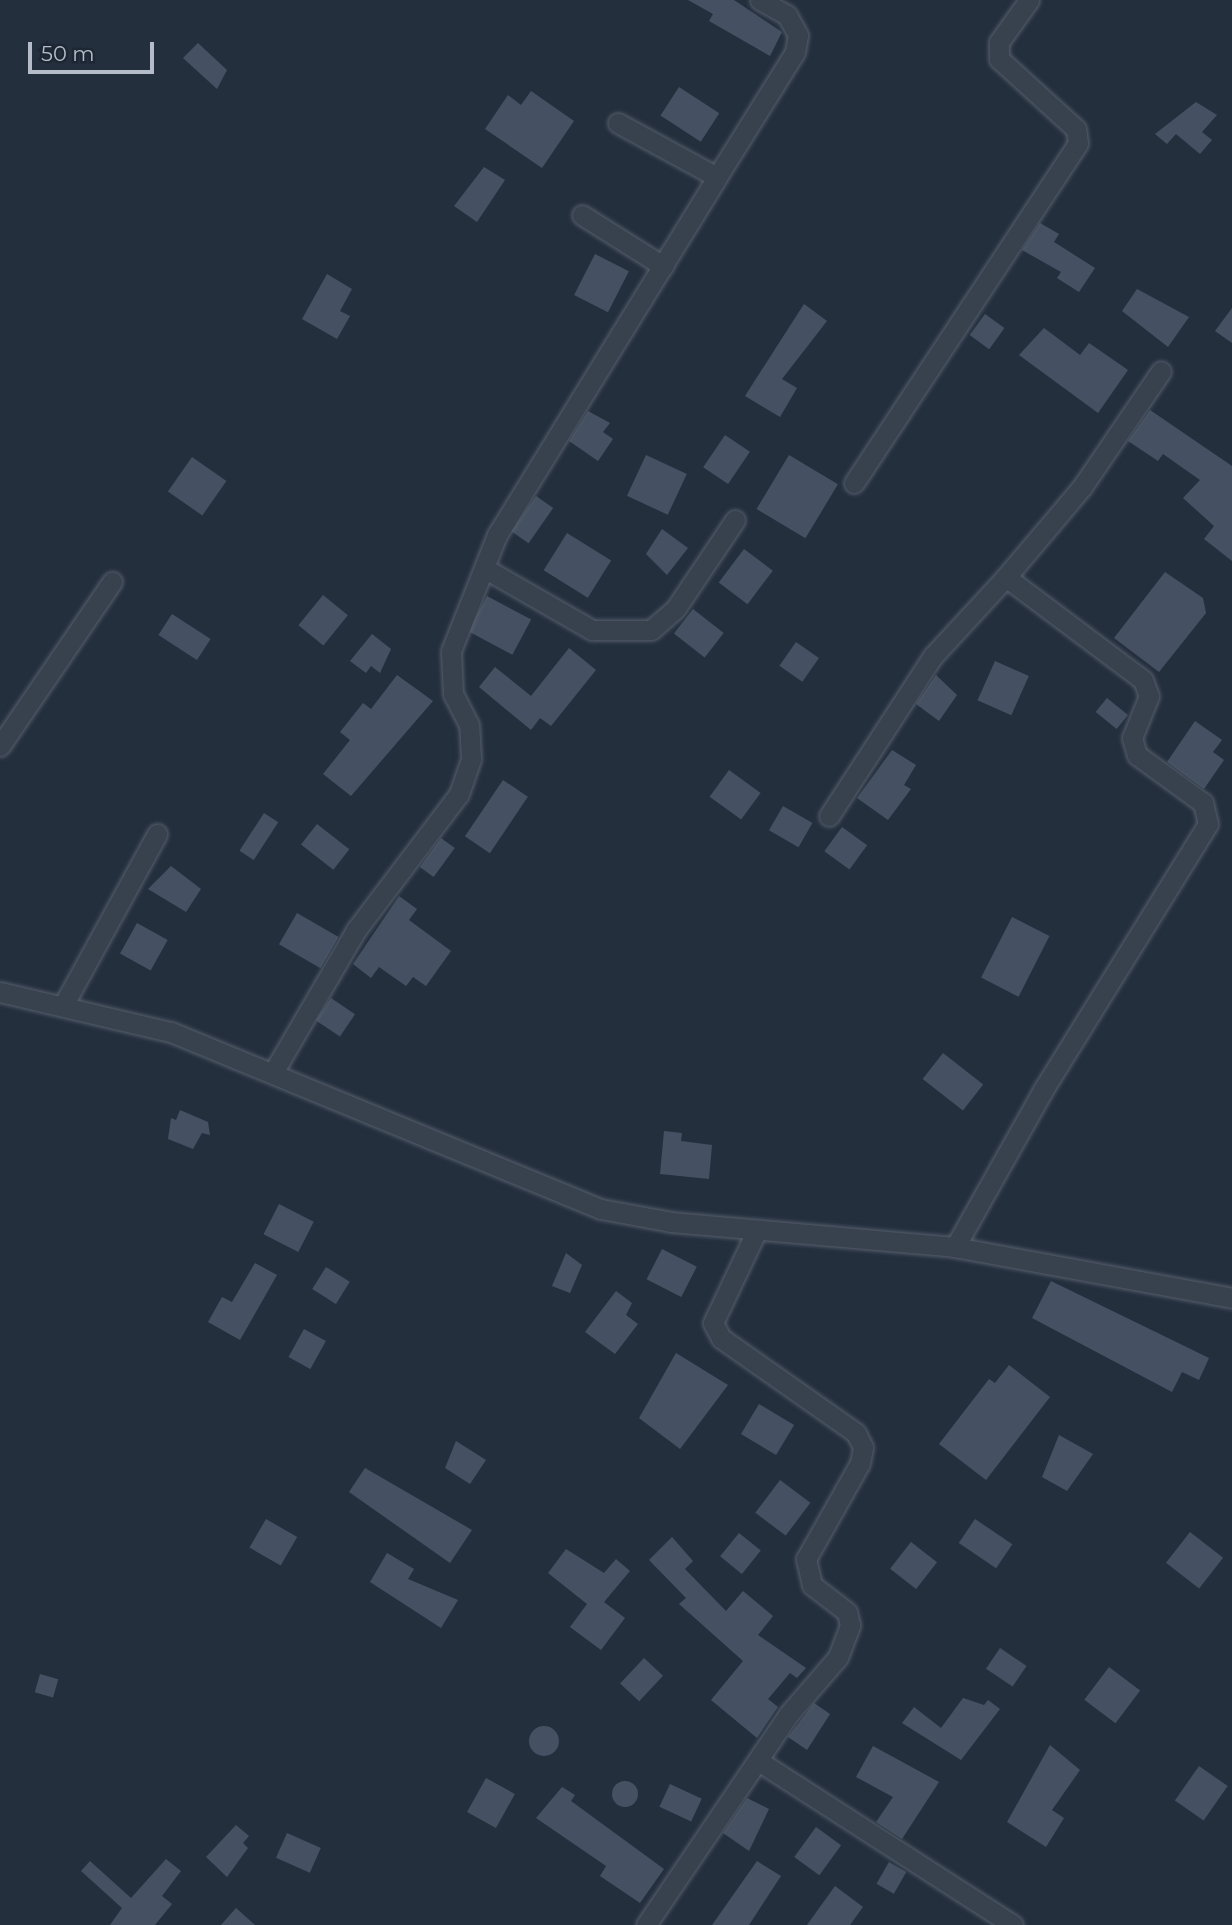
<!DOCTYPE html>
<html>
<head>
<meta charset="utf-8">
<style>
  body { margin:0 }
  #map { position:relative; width:1232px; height:1925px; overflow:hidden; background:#242f3e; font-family:Montserrat,sans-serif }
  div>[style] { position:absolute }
  .building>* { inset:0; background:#455162; transform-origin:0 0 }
  .round { border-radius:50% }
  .roads { filter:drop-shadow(0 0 2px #565f6c) drop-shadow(0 0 2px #565f6c) }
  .minor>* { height:19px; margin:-9.5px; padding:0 9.5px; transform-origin:9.5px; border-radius:9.5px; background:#38414e }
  span { translate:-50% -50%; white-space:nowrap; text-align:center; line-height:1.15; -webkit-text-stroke:6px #1d2633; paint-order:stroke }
  .scale { position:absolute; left:28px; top:42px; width:126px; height:32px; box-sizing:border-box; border:4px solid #b4bcc9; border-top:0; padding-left:9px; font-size:21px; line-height:24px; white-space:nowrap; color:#b4bcc9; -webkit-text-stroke:5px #1d2633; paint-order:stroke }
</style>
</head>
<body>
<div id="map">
  <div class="building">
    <i style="clip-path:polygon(688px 0,734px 0,782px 32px,770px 56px,709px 21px,713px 14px)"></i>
    <i style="clip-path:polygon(198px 43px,227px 70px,217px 89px,183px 58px)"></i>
    <i style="left:679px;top:87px;width:48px;height:34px;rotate:33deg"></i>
    <i style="clip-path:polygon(531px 91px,574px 121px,542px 168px,485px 129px,508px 95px,521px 105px)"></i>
    <i style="clip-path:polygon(1196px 102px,1217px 115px,1202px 132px,1212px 140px,1200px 154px,1176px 134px,1167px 144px,1155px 134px)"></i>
    <i style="clip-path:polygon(484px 167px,505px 180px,477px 222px,454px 206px)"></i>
    <i style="clip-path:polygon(1040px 223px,1059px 234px,1054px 242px,1095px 268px,1079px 292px,1057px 278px,1061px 272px,1022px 250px)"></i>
    <i style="left:595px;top:254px;width:38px;height:46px;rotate:27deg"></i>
    <i style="clip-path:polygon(327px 274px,352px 289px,340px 311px,350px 316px,337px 339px,302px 319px)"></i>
    <i style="clip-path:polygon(1137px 289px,1189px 317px,1168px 347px,1122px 311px)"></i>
    <i style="clip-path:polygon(804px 304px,827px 321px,782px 379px,797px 388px,780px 417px,745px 396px)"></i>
    <i style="clip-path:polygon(1232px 308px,1232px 343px,1215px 331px)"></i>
    <i style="left:985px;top:314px;width:24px;height:26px;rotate:36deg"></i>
    <i style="clip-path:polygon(1044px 328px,1080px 355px,1089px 343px,1128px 370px,1098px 413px,1019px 355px)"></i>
    <i style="clip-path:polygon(1150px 410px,1232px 466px,1232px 561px,1204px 539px,1214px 526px,1183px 498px,1200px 480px,1163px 454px,1158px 461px,1128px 441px)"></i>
    <i style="clip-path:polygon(588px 411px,610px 423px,603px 432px,613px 439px,598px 461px,569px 441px)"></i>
    <i style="left:725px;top:435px;width:30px;height:39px;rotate:34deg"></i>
    <i style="left:646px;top:455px;width:45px;height:45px;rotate:25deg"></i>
    <i style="left:789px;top:455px;width:57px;height:63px;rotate:31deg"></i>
    <i style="left:192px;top:457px;width:42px;height:42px;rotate:35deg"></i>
    <i style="left:536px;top:496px;width:21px;height:43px;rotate:35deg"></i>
    <i style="clip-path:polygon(662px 529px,688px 548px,667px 575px,646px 554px)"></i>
    <i style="left:567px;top:533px;width:52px;height:44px;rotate:32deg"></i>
    <i style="left:744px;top:549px;width:36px;height:42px;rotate:37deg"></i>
    <i style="clip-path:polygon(1165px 572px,1203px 598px,1206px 613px,1159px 672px,1114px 638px)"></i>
    <i style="left:323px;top:595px;width:32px;height:39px;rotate:39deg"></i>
    <i style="left:487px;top:596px;width:50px;height:40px;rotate:28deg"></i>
    <i style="left:693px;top:609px;width:39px;height:31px;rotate:38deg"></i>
    <i style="left:172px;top:614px;width:46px;height:25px;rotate:33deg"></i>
    <i style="clip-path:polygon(372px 634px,391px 649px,380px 673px,371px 666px,366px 673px,350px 661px)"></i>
    <i style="left:796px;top:642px;width:28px;height:29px;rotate:35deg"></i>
    <i style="clip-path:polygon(569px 648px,596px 670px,551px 726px,540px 718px,531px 730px,479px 687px,495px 667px,531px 696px)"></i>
    <i style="left:995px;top:661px;width:37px;height:43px;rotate:24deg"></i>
    <i style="clip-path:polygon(397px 675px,433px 701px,351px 796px,323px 774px,350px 740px,340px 732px,363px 703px,371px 709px)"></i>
    <i style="clip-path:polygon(936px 675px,957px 695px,939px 721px,916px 704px)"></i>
    <i style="left:1107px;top:698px;width:27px;height:18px;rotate:39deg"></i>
    <i style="clip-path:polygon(1195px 721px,1222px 740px,1213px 752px,1224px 760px,1204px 789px,1167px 762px)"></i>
    <i style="clip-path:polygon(892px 750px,916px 765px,904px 785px,911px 789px,888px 820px,857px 798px)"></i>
    <i style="left:729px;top:770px;width:39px;height:33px;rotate:36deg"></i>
    <i style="left:503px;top:780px;width:30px;height:68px;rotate:34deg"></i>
    <i style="left:783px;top:806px;width:34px;height:28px;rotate:30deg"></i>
    <i style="left:264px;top:813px;width:17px;height:45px;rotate:33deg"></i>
    <i style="left:317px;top:824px;width:41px;height:26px;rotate:38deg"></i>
    <i style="left:842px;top:827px;width:31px;height:30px;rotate:36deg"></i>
    <i style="left:441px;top:838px;width:17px;height:36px;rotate:36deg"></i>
    <i style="clip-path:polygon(171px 866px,201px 889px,186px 912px,148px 889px)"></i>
    <i style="clip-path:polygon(399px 896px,417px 909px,409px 920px,451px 951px,426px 986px,413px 977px,406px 986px,379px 967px,371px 978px,353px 964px)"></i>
    <i style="left:297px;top:913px;width:48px;height:36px;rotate:30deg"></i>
    <i style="left:1012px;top:917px;width:42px;height:68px;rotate:27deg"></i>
    <i style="left:137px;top:923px;width:35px;height:35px;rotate:29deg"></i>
    <i style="left:331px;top:998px;width:29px;height:27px;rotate:34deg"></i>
    <i style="left:943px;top:1053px;width:51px;height:33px;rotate:38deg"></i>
    <i style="clip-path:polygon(180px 1110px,208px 1122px,210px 1135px,202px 1133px,193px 1149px,168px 1139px,171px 1118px,176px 1120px)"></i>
    <i style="clip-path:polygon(664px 1131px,682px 1133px,681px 1141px,712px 1145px,709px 1179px,660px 1174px)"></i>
    <i style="left:279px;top:1204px;width:39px;height:34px;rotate:27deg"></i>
    <i style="left:662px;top:1249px;width:39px;height:34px;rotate:27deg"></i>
    <i style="clip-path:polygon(566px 1253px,582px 1265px,570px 1293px,552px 1286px)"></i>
    <i style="clip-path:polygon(255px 1263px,277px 1275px,240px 1340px,208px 1322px,222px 1297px,232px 1302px)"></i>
    <i style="left:326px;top:1267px;width:28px;height:26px;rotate:32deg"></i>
    <i style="clip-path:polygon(1051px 1281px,1209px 1358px,1199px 1380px,1182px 1372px,1172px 1392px,1032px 1318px)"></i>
    <i style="clip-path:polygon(616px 1291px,632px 1303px,626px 1315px,638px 1324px,615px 1354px,585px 1332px)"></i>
    <i style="left:304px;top:1329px;width:25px;height:32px;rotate:29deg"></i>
    <i style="clip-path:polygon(676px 1353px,728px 1385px,680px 1449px,639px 1418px)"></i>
    <i style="clip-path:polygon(1009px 1365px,1050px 1397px,986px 1480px,939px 1444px,989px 1379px,995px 1383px)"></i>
    <i style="left:759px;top:1404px;width:41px;height:35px;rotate:31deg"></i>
    <i style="clip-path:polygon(1059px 1435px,1093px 1454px,1067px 1491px,1042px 1477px)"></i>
    <i style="clip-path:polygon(456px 1441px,486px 1460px,470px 1484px,445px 1468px)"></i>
    <i style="clip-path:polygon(365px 1468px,472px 1530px,450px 1563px,349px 1492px)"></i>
    <i style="left:780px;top:1480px;width:38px;height:41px;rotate:37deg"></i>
    <i style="left:266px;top:1519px;width:36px;height:33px;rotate:30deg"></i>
    <i style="left:975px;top:1519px;width:45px;height:29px;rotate:34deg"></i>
    <i style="left:1190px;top:1532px;width:42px;height:39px;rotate:38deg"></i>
    <i style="left:739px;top:1533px;width:28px;height:30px;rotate:39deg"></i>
    <i style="clip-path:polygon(672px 1537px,693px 1561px,685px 1569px,726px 1611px,743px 1591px,773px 1616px,758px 1635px,806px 1668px,797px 1678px,790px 1673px,768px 1699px,778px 1707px,757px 1738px,711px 1700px,743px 1661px,679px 1604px,686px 1598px,649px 1560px)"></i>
    <i style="left:911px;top:1542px;width:33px;height:34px;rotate:38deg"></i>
    <i style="clip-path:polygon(566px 1549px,604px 1573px,616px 1559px,630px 1571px,604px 1602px,625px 1618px,601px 1650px,570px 1627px,587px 1604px,548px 1573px)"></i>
    <i style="clip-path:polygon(387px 1553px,414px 1569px,408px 1579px,458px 1600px,441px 1628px,370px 1582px)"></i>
    <i style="left:1000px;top:1648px;width:32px;height:25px;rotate:34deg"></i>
    <i style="left:644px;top:1658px;width:26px;height:35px;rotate:43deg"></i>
    <i style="left:1109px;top:1667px;width:39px;height:41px;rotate:37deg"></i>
    <i style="left:40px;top:1674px;width:19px;height:19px;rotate:16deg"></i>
    <i style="clip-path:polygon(963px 1698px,984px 1705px,988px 1700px,1000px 1709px,961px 1760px,902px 1723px,914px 1707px,941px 1728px)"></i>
    <i style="clip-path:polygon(814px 1703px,830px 1714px,807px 1750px,788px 1737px)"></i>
    <i class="round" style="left:529px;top:1726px;width:30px;height:30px"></i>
    <i style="clip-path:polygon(1050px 1745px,1080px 1770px,1052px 1810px,1064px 1818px,1046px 1847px,1007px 1822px)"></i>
    <i style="clip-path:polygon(873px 1746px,939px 1782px,902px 1839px,876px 1822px,893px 1797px,856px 1777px)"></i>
    <i style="left:1199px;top:1766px;width:35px;height:42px;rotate:35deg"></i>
    <i style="left:486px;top:1778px;width:33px;height:39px;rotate:29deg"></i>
    <i class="round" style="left:612px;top:1781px;width:26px;height:26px"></i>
    <i style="left:670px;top:1784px;width:35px;height:25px;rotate:25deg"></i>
    <i style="clip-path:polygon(562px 1787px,575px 1795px,571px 1801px,664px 1869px,640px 1903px,600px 1876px,606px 1866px,536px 1818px)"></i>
    <i style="clip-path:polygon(747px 1798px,769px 1809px,749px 1851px,723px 1833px)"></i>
    <i style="clip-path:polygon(236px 1825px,249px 1836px,243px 1843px,248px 1848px,227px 1877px,206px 1857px)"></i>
    <i style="left:816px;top:1827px;width:31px;height:37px;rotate:36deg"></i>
    <i style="left:287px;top:1833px;width:37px;height:27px;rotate:24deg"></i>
    <i style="clip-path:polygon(166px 1859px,181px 1871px,162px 1896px,172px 1904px,155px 1925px,110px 1925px,122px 1908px,81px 1871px,90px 1861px,131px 1898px)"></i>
    <i style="clip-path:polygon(757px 1861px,781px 1876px,749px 1925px,712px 1925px)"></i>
    <i style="left:889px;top:1862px;width:20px;height:25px;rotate:30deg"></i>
    <i style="clip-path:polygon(835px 1886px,863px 1907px,850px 1925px,807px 1925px)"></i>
    <i style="clip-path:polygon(236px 1908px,255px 1925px,221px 1925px)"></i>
  </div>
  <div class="roads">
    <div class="minor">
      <i style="left:717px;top:177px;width:147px;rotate:-58deg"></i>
      <i style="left:795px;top:52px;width:17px;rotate:-80deg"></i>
      <i style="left:798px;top:35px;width:23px;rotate:-119deg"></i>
      <i style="left:787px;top:15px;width:31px;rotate:-151deg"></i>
      <i style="left:582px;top:215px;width:96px;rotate:32.2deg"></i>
      <i style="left:854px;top:483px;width:407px;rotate:-56.6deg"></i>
      <i style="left:1078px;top:143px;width:14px;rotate:-98deg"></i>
      <i style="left:1076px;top:129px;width:104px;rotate:-137.7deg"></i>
      <i style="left:999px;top:59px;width:17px;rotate:-90deg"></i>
      <i style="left:999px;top:42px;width:52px;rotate:-54.5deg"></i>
      <i style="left:484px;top:568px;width:125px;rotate:29.9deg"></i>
      <i style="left:592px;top:630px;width:59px"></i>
      <i style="left:651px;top:630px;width:33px;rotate:-41deg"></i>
      <i style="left:676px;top:608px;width:106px;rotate:-56.2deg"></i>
      <i style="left:0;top:746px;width:199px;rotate:-55.7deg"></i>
      <i style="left:829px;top:816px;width:191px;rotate:-57deg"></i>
      <i style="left:933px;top:656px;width:108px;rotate:-47.3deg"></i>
      <i style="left:0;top:992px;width:176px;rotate:13.2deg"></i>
      <i style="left:171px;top:1032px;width:465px;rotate:22.4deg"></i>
      <i style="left:601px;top:1209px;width:71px;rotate:10.5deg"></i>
      <i style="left:671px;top:1222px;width:285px;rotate:5deg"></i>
      <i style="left:955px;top:1247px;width:282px;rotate:10.4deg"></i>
      <i style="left:64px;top:1004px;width:194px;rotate:-61.3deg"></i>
      <i style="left:274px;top:1071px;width:163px;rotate:-59.8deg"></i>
      <i style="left:356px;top:930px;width:171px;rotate:-52.9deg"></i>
      <i style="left:459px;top:794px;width:37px;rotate:-71deg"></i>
      <i style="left:471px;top:759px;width:34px;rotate:-93deg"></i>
      <i style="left:469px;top:725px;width:35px;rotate:-117deg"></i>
      <i style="left:453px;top:694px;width:43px;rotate:-92.7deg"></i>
      <i style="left:451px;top:651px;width:125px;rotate:-68.4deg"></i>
      <i style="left:497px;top:535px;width:420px;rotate:-58.4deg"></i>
      <i style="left:717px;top:177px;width:113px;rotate:-151.4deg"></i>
      <i style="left:955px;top:1247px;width:180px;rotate:-60.7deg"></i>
      <i style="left:1043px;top:1090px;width:313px;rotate:-58.2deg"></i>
      <i style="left:1208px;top:824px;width:22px;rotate:-103deg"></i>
      <i style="left:1203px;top:803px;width:82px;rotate:-144deg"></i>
      <i style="left:1137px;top:755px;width:18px;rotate:-106deg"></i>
      <i style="left:1132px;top:738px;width:45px;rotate:-68deg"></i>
      <i style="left:1149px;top:696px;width:17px;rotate:-111deg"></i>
      <i style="left:1143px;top:680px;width:171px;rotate:-143.1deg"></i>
      <i style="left:1006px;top:577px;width:118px;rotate:-49.8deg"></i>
      <i style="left:1082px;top:487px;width:140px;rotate:-55.7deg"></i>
      <i style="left:760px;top:1762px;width:301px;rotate:32.8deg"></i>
      <i style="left:646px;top:1925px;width:254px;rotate:-55.9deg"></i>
      <i style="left:788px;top:1715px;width:77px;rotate:-49.2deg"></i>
      <i style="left:838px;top:1657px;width:34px;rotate:-69deg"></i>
      <i style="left:850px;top:1625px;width:13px;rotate:-103deg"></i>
      <i style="left:847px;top:1612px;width:44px;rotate:-142.4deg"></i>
      <i style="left:812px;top:1585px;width:27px;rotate:-103deg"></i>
      <i style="left:806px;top:1559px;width:110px;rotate:-60.6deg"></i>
      <i style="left:860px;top:1463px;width:16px;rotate:-79deg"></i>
      <i style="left:863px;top:1447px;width:16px;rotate:-117deg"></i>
      <i style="left:856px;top:1433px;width:165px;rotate:-144.9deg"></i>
      <i style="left:721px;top:1338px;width:17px;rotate:-118deg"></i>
      <i style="left:713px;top:1323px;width:103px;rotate:-64.7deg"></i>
    </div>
  </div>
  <div class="scale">50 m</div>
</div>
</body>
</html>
